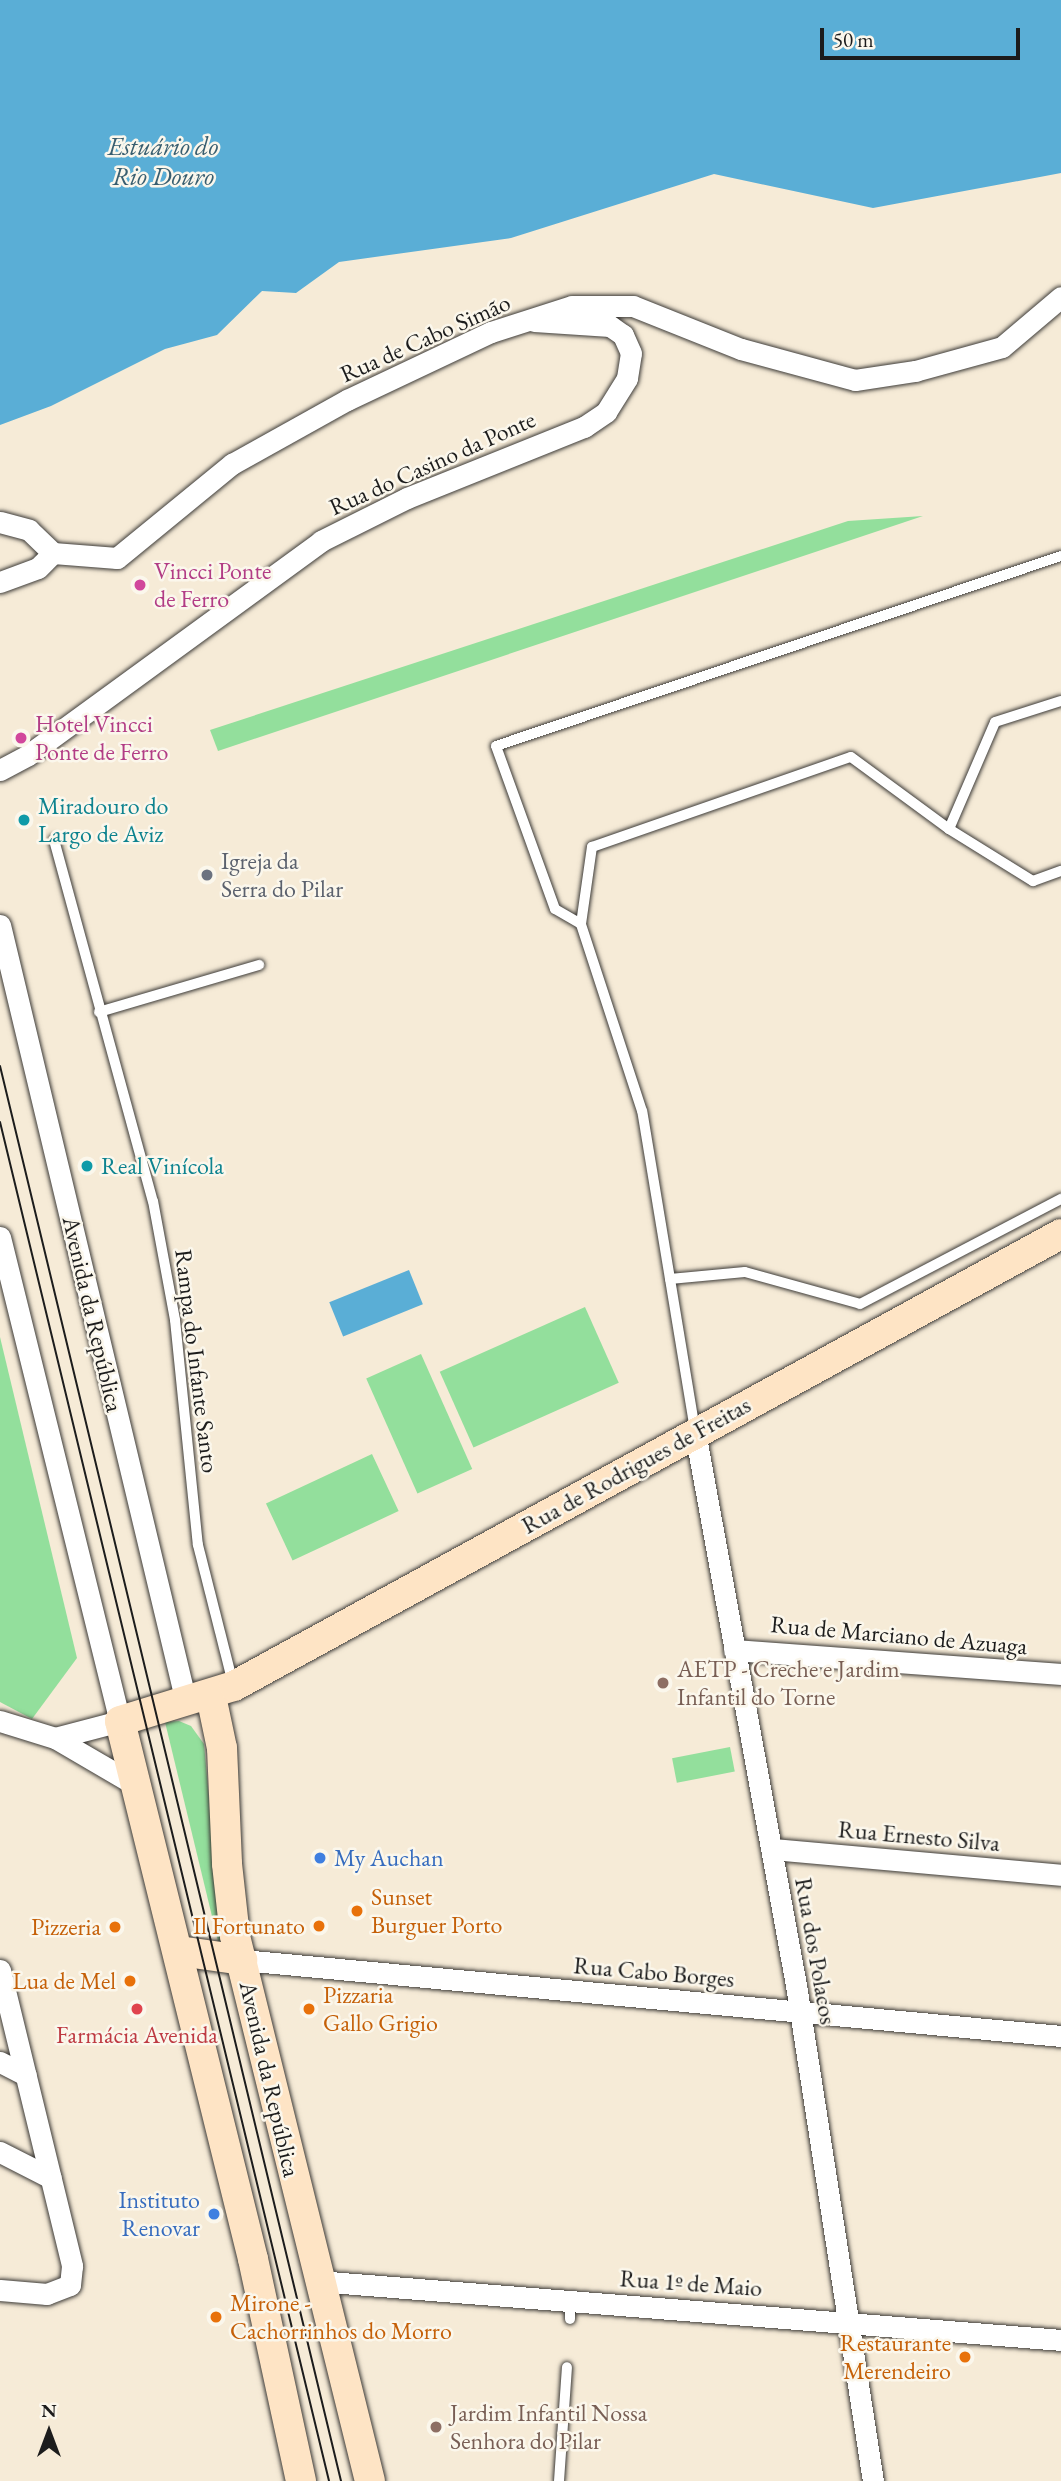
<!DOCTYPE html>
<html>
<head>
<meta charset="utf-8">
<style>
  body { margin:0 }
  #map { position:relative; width:1061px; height:2481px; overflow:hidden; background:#f6ebd7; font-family:"EB Garamond",serif }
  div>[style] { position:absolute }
  .green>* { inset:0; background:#93df9c; transform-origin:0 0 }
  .water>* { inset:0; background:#5aaed6; transform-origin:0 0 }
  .roads { filter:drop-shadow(0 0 2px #3d3b38) drop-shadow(0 0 2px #3d3b38) }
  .service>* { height:10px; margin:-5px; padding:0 5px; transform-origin:5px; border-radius:5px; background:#fff }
  .minor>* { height:21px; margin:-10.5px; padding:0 10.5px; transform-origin:10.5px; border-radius:10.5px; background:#fff }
  .secondary>* { height:30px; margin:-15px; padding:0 15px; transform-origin:15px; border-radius:15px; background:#fee4c5 }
  .tram>* { height:2px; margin:-1px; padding:0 1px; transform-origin:1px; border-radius:1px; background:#1c1c1c }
  .dots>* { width:19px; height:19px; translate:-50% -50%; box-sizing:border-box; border:4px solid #fbf7ec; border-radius:50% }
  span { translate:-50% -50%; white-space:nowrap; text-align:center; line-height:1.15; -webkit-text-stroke:5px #fbf7ec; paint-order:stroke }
  .street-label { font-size:24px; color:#1c1c1c }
  .hotel-label { font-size:24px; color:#b23c85 }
  .left { translate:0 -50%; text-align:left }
  .culture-label { font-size:24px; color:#0d838f }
  .worship-label { font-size:24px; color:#5b616d }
  .education-label { font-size:24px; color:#785e54 }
  .shop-label { font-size:24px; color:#366cbe }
  .right { translate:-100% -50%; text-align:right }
  .food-label { font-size:24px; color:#c56008 }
  .health-label { font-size:24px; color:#be3a42 }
  .water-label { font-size:26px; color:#385e70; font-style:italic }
  .north { position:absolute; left:14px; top:2397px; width:70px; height:70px; -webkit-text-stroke:5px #fbf7ec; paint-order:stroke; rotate:0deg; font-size:19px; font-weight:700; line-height:28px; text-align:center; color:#1c1c1c }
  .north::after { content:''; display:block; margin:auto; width:24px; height:32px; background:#1c1c1c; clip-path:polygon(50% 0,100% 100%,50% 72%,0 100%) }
  .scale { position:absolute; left:820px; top:28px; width:200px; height:32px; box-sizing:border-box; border:4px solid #1c1c1c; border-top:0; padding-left:9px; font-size:21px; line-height:24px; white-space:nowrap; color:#1c1c1c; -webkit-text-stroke:5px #fbf7ec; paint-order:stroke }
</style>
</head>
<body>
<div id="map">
  <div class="green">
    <i style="clip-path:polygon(923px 516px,218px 751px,210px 730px,848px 521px)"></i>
    <i style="left:585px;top:1307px;width:83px;height:159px;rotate:66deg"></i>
    <i style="clip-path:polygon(0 1337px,77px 1658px,32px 1719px,0 1702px)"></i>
    <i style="left:421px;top:1354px;width:126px;height:60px;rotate:66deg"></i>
    <i style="left:372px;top:1454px;width:63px;height:117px;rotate:65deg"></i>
    <i style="clip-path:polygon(179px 1721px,191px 1726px,204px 1744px,222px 1941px,218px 1941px,165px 1722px)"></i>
    <i style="left:730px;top:1747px;width:25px;height:59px;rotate:79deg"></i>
  </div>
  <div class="water">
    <i style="clip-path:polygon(0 0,1061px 0,1061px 173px,873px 208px,714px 174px,511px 238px,339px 262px,296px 293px,262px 291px,217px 335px,165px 349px,51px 406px,0 425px)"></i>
    <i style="left:409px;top:1270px;width:37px;height:86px;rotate:68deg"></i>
  </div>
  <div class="roads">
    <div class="service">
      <i style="left:949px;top:829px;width:116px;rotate:-66.7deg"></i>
      <i style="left:995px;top:722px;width:69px;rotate:-17.7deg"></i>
      <i style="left:54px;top:840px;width:374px;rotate:74.7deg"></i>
      <i style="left:153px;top:1201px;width:121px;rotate:79.5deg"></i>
      <i style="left:175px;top:1320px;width:226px;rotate:84.2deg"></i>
      <i style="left:198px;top:1545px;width:142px;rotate:75.8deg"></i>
      <i style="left:581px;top:924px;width:30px;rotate:-150deg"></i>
      <i style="left:555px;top:909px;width:173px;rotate:-109.9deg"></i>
      <i style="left:496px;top:746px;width:596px;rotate:-18.59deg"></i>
      <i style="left:99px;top:1012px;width:167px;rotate:-16.4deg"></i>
      <i style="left:670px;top:1279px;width:75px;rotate:-5.3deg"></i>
      <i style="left:745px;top:1272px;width:119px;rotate:15.5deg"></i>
      <i style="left:860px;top:1304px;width:227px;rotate:-27.6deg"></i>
      <i style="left:695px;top:1430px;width:323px;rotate:-99.4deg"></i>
      <i style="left:642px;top:1111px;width:197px;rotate:-108.1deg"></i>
      <i style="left:581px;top:924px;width:78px;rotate:-81.9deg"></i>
      <i style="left:592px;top:847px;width:274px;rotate:-19.2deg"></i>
      <i style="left:851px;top:757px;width:122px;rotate:36.3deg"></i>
      <i style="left:949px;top:829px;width:99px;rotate:31.8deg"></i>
      <i style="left:1033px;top:881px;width:30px;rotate:-20deg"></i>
      <i style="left:570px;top:2319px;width:18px;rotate:-90deg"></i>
      <i style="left:559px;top:2481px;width:114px;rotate:-86deg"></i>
    </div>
    <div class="minor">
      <i style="left:0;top:522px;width:30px;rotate:15deg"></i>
      <i style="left:29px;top:530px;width:33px;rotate:44deg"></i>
      <i style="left:53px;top:553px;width:64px;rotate:4.5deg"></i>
      <i style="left:117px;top:558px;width:149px;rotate:-39.3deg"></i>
      <i style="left:232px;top:464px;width:132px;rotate:-29.1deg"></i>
      <i style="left:347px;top:400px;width:159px;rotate:-25.3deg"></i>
      <i style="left:491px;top:332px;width:85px;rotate:-17.8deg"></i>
      <i style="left:572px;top:306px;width:61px"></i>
      <i style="left:633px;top:306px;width:116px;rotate:21.7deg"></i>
      <i style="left:741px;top:349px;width:118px;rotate:15.2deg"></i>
      <i style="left:855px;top:380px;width:61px;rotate:-8.5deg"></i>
      <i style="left:915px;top:371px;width:90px;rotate:-15.4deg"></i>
      <i style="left:1002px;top:347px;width:77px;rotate:-40.3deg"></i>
      <i style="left:0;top:582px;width:40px;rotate:-20.2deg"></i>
      <i style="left:38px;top:568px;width:21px;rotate:-45deg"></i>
      <i style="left:0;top:770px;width:32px;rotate:-28deg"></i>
      <i style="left:28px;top:755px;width:363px;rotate:-36.1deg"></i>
      <i style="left:321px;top:541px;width:96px;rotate:-26.6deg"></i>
      <i style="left:407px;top:498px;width:191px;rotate:-21.9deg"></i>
      <i style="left:584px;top:427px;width:27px;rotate:-34deg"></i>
      <i style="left:606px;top:412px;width:40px;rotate:-58deg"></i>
      <i style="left:627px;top:378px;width:25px;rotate:-81deg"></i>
      <i style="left:631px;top:353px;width:20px;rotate:-114deg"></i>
      <i style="left:623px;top:335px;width:16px;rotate:-145deg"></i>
      <i style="left:610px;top:326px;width:76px;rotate:-176.2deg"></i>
      <i style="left:0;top:925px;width:799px;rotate:76.54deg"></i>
      <i style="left:0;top:1237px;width:499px;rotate:76.1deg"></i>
      <i style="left:120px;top:1721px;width:67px;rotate:165.3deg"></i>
      <i style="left:695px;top:1432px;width:562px;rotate:79.65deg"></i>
      <i style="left:796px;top:1985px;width:502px;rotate:81.18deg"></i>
      <i style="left:734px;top:1650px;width:328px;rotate:4.2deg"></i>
      <i style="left:0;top:1721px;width:58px;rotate:17.2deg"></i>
      <i style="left:55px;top:1738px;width:97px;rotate:30.3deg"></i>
      <i style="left:772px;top:1849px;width:290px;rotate:5.1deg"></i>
      <i style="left:242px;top:1960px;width:823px;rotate:5.3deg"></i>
      <i style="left:0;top:1970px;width:305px;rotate:76.3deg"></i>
      <i style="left:72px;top:2266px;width:19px;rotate:96deg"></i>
      <i style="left:70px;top:2285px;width:25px;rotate:159deg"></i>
      <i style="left:47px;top:2294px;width:47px;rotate:-175.1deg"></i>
      <i style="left:0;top:2062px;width:29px;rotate:27deg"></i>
      <i style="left:0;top:2152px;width:57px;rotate:27deg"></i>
      <i style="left:317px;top:2281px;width:746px;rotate:4.53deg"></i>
    </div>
    <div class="secondary">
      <i style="left:211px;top:1696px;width:53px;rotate:78.1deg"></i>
      <i style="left:222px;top:1748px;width:116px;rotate:87.5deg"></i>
      <i style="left:227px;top:1864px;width:72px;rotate:83.7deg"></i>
      <i style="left:235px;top:1936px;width:561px;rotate:76.09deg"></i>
      <i style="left:179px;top:1951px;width:64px;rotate:8.1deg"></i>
      <i style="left:301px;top:2481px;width:227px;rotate:-102.2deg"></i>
      <i style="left:253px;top:2259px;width:554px;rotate:-103.89deg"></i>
      <i style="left:120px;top:1721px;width:119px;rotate:-17.1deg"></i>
      <i style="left:234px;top:1686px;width:942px;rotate:-28.66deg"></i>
    </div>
  </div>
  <div class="tram">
    <i style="left:0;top:1066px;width:1456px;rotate:76.45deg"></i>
    <i style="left:0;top:1122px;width:1398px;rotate:76.39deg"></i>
  </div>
  <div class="dots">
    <i style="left:140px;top:585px;background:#d1479c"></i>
    <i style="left:21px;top:738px;background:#d1479c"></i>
    <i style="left:24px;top:820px;background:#0f9aa8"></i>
    <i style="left:207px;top:875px;background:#6b7280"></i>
    <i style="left:87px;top:1166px;background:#0f9aa8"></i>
    <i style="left:663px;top:1683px;background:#8d6e63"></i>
    <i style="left:320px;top:1858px;background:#3f7fe0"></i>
    <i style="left:357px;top:1911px;background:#e8710a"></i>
    <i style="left:319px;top:1926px;background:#e8710a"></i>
    <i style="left:115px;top:1927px;background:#e8710a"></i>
    <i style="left:130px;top:1981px;background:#e8710a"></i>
    <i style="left:137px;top:2009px;background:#e0444e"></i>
    <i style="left:309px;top:2009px;background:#e8710a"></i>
    <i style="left:214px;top:2214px;background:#3f7fe0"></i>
    <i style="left:216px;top:2317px;background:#e8710a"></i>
    <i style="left:965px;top:2357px;background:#e8710a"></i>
    <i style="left:436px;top:2427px;background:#8d6e63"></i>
  </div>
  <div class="street-label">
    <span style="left:425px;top:338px;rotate:-24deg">Rua de Cabo Simão</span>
    <span style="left:432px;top:463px;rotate:-24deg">Rua do Casino da Ponte</span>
    <span style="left:93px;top:1314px;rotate:77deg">Avenida da República</span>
    <span style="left:197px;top:1361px;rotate:83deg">Rampa do Infante Santo</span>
    <span style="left:636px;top:1465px;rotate:-29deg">Rua de Rodrigues de Freitas</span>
    <span style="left:899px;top:1635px;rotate:5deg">Rua de Marciano de Azuaga</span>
    <span style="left:919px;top:1836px;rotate:5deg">Rua Ernesto Silva</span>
    <span style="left:816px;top:1951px;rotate:80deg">Rua dos Polacos</span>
    <span style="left:654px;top:1972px;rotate:5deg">Rua Cabo Borges</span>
    <span style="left:270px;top:2079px;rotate:77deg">Avenida da República</span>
    <span style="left:691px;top:2283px;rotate:4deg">Rua 1º de Maio</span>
  </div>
  <div class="hotel-label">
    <span class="left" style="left:154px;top:585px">Vincci Ponte<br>de Ferro</span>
    <span class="left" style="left:35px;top:738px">Hotel Vincci<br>Ponte de Ferro</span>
  </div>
  <div class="culture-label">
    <span class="left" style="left:38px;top:820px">Miradouro do<br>Largo de Aviz</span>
    <span class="left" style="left:101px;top:1166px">Real Vinícola</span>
  </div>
  <div class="worship-label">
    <span class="left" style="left:221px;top:875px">Igreja da<br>Serra do Pilar</span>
  </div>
  <div class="education-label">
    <span class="left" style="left:677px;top:1683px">AETP - Creche e Jardim<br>Infantil do Torne</span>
    <span class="left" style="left:450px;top:2427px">Jardim Infantil Nossa<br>Senhora do Pilar</span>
  </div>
  <div class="shop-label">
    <span class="left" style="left:334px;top:1858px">My Auchan</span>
    <span class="right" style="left:200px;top:2214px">Instituto<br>Renovar</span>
  </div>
  <div class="food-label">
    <span class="left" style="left:371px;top:1911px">Sunset<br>Burguer Porto</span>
    <span class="right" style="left:305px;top:1926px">Il Fortunato</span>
    <span class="right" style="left:101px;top:1927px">Pizzeria</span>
    <span class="right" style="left:116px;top:1981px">Lua de Mel</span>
    <span class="left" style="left:323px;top:2009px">Pizzaria<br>Gallo Grigio</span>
    <span class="left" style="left:230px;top:2317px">Mirone -<br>Cachorrinhos do Morro</span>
    <span class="right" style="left:951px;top:2357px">Restaurante<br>Merendeiro</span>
  </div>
  <div class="health-label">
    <span style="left:137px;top:2035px">Farmácia Avenida</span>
  </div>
  <div class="water-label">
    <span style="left:163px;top:162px">Estuário do<br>Rio Douro</span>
  </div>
  <div class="north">N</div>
  <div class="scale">50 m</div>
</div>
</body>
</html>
